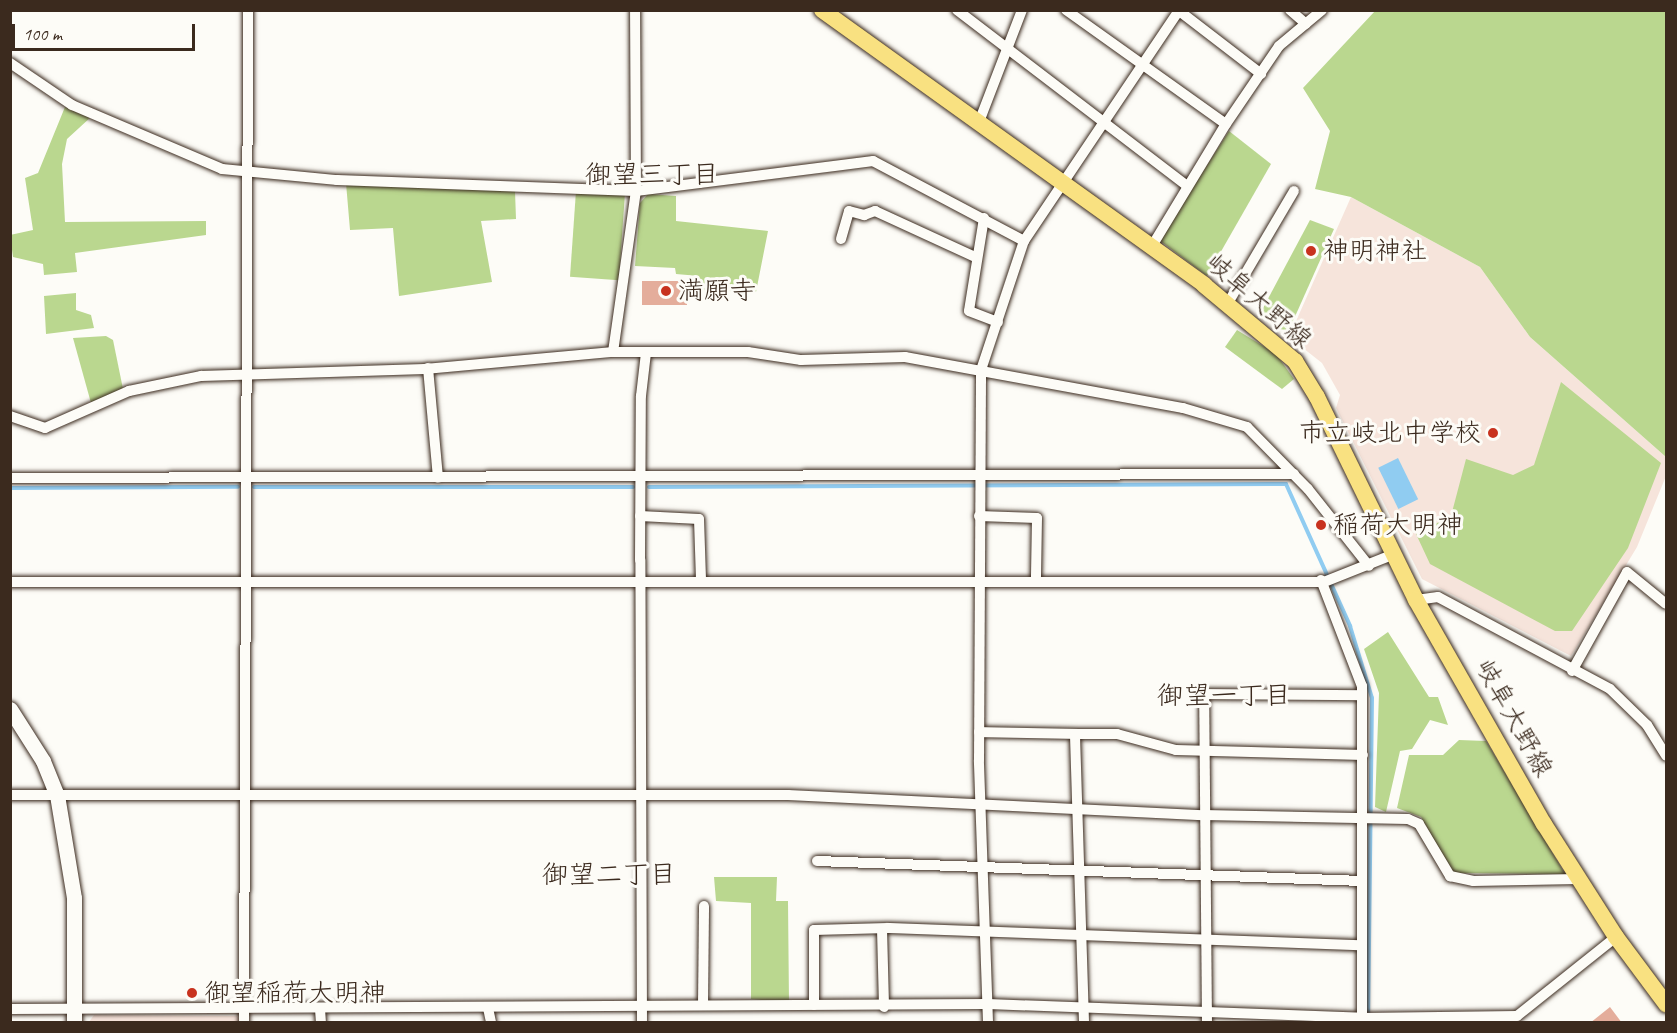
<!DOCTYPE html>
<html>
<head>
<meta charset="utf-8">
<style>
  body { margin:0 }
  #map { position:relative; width:1677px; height:1033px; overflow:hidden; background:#fdfcf7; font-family:Caveat,"Klee One",sans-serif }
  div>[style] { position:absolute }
  .built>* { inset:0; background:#f6e4db }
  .green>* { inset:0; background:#bad78f; transform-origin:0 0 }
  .water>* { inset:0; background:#90ccf1; transform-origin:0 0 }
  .stream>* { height:4px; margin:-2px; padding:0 2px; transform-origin:2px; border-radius:2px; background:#90ccf1 }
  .building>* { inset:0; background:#e4ad9b; transform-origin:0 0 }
  .roads { filter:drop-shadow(0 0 2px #3b2a1e) drop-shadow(0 0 2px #3b2a1e) }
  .street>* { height:10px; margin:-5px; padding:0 5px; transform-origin:5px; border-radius:5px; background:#fdfcf7 }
  .secondary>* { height:15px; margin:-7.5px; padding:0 7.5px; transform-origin:7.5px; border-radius:7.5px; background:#fdfcf7 }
  .primary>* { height:16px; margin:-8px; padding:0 8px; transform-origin:8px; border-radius:8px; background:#f9e181 }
  .dots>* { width:16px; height:16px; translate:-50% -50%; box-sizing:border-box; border:3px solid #fdfcf7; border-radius:50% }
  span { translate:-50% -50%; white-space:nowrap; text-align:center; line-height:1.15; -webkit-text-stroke:6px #fdfcf7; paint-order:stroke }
  .poi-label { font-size:26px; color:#3b2a1e }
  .left { translate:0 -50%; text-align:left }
  .right { translate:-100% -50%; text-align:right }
  .street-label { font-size:26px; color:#3b2a1e }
  .neighbourhood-label { font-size:27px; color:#3b2a1e }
  .frame { position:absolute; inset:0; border:12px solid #3b2a1e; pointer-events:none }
  .scale { position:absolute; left:12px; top:24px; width:183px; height:27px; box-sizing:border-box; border:3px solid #3b2a1e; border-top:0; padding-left:8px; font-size:18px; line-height:21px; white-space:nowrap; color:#3b2a1e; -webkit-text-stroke:4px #fdfcf7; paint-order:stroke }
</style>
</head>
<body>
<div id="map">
  <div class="built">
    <i style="clip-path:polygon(1351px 197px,1480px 267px,1530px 337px,1666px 457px,1666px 476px,1637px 547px,1571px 656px,1422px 579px,1336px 408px,1340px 395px,1322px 363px,1289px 337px)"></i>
    <i style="clip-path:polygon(94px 1015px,237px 1016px,241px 1022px,89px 1022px)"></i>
  </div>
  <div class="green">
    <i style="clip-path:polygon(1375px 11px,1666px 11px,1666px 457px,1530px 337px,1480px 267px,1351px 197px,1315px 189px,1330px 131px,1303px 88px)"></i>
    <i style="clip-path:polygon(65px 107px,91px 117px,67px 139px,62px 164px,65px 222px,206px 221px,206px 235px,75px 253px,77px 272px,44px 275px,43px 264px,13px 257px,10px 235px,33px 230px,25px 178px,38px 173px)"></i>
    <i style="clip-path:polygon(1229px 131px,1271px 164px,1207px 276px,1159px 240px)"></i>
    <i style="clip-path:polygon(346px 183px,515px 191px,516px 219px,481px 221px,492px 282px,399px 296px,393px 228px,350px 230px)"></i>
    <i style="left:576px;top:191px;width:49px;height:86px;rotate:4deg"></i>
    <i style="clip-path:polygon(648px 194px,676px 196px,676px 221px,768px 231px,756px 292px,696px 290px,699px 276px,676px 274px,675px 268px,635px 266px,640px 203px)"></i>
    <i style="clip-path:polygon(1310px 220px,1334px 229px,1289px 330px,1278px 329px,1262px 310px)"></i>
    <i style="clip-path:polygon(76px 293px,76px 310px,91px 315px,94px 328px,46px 334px,44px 296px)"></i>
    <i style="clip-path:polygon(1237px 330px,1276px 354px,1294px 379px,1282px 389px,1225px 347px)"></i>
    <i style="clip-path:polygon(106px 336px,113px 340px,123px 389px,91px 403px,73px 338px)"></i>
    <i style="clip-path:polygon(1561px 382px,1661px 463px,1628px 548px,1572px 631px,1555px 631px,1430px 564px,1416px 534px,1451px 516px,1466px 459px,1513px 475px,1534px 465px)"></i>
    <i style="clip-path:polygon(1388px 632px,1429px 697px,1438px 697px,1448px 725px,1430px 720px,1412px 749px,1400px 751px,1386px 812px,1375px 807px,1379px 693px,1364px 649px)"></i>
    <i style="clip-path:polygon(1459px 740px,1486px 741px,1565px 874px,1453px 873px,1421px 817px,1397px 808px,1409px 755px,1443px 755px)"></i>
    <i style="clip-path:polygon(714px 877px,777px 877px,776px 901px,788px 901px,789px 1003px,751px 999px,751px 903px,716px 901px)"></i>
  </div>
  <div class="water">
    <i style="left:1398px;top:458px;width:46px;height:22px;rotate:64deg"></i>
  </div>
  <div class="stream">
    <i style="left:254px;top:487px;width:379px"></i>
    <i style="left:649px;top:487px;width:637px;rotate:-0.27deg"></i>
    <i style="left:1286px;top:484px;width:156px;rotate:65.7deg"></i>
    <i style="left:1350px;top:626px;width:75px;rotate:73deg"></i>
    <i style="left:1372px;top:698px;width:320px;rotate:90.7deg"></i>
    <i style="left:10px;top:488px;width:228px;rotate:-0.3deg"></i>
  </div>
  <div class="building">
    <i style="left:642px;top:281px;width:45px;height:24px"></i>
    <i style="clip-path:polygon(1610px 1007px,1622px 1023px,1590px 1023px)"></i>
  </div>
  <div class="roads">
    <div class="street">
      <i style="left:957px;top:10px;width:290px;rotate:37.4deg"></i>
      <i style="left:1066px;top:10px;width:196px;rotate:35.5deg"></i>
      <i style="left:1178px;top:10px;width:105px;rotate:37.6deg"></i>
      <i style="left:1290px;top:10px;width:21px;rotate:41deg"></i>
      <i style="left:10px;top:63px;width:75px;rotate:34.1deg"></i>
      <i style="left:72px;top:105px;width:163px;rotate:23.1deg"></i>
      <i style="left:222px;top:169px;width:116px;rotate:5.5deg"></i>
      <i style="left:337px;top:180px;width:299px;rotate:2.1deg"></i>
      <i style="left:636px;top:191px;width:239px;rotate:-7.2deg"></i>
      <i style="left:873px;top:161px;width:171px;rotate:27.9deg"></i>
      <i style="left:979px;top:122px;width:120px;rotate:-69deg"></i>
      <i style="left:984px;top:218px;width:94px;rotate:99.2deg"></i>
      <i style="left:969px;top:311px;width:31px;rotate:21deg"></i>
      <i style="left:841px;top:239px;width:29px;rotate:-74deg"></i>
      <i style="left:849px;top:211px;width:16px;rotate:15deg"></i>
      <i style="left:864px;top:215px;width:12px;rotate:-20deg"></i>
      <i style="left:875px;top:211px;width:112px;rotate:24.7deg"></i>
      <i style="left:1152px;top:246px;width:143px;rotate:-58.8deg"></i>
      <i style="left:1226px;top:124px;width:94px;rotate:-55.8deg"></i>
      <i style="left:1279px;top:46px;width:56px;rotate:-39.9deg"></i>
      <i style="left:1228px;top:303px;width:130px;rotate:-59.5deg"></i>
      <i style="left:613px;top:352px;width:163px;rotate:-81.9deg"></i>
      <i style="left:636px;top:191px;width:181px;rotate:-90.3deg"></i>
      <i style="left:428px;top:368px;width:110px;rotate:84.8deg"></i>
      <i style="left:10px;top:416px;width:37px;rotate:19deg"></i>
      <i style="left:45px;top:428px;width:92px;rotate:-23.8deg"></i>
      <i style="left:129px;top:391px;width:74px;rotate:-11.8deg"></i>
      <i style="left:201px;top:376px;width:224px;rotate:-1.8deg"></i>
      <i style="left:425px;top:369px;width:189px;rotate:-5.2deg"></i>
      <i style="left:613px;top:352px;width:135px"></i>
      <i style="left:748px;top:352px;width:54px;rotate:8.6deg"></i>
      <i style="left:801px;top:360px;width:104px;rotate:-1.7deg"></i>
      <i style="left:905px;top:357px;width:283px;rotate:10.4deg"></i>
      <i style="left:1183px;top:408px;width:67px;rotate:16.5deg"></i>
      <i style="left:1247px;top:427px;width:87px;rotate:45.5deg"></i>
      <i style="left:1308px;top:489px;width:98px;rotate:51.6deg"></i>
      <i style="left:10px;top:478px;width:1284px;rotate:-0.18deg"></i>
      <i style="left:640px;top:516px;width:59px;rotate:2.9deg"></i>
      <i style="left:699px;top:519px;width:61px;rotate:88.1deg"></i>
      <i style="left:979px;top:516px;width:58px;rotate:2deg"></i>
      <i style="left:1037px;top:518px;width:60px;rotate:91deg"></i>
      <i style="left:1321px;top:580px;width:114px;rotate:68.9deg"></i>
      <i style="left:1362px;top:686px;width:336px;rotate:90deg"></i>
      <i style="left:10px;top:582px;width:1314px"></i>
      <i style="left:1324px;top:582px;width:73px;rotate:-21.7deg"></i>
      <i style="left:1416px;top:600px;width:22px;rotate:-8deg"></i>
      <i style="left:1438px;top:597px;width:195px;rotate:28.1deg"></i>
      <i style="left:1610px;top:689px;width:52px;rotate:44.2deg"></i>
      <i style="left:1647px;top:725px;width:36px;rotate:58deg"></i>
      <i style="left:1572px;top:671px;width:113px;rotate:-60.9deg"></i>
      <i style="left:1627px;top:572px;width:50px;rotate:39.4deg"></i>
      <i style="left:979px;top:732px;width:96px;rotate:1.2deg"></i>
      <i style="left:10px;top:795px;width:778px"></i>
      <i style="left:788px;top:795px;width:415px;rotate:2.8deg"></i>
      <i style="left:1203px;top:815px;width:205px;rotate:1.1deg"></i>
      <i style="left:1408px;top:819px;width:12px;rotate:24deg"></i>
      <i style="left:1419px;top:824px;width:61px;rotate:59.2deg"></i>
      <i style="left:1450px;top:876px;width:24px;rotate:12deg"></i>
      <i style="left:1473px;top:881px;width:105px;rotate:-1.1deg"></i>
      <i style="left:817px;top:861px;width:545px;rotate:2.1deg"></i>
      <i style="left:882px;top:929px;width:78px;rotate:88.5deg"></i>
      <i style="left:703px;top:1005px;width:99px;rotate:-89.4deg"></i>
      <i style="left:814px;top:1005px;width:75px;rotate:-90deg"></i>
      <i style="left:814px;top:930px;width:74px;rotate:-1.5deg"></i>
      <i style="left:888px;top:928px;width:474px;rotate:2.1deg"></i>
      <i style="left:488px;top:1008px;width:14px;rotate:78deg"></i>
      <i style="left:10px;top:1009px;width:978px;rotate:-0.29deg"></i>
      <i style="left:988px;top:1004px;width:375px;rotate:2.1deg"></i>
      <i style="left:1363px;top:1018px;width:154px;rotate:-0.7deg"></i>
      <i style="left:1517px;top:1016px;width:127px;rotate:-38.6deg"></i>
      <i style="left:320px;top:1009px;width:13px;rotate:86deg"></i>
      <i style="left:244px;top:1022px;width:1012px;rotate:-89.77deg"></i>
      <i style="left:642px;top:1022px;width:462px;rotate:-90.2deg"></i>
      <i style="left:640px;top:560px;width:164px;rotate:-89.7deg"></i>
      <i style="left:641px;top:396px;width:43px;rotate:-83.4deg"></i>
      <i style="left:988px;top:1022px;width:262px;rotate:-92deg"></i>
      <i style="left:979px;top:760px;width:390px;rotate:-89.7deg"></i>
      <i style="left:981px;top:370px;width:136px;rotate:-71.6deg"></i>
      <i style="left:1024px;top:241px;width:278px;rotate:-56.1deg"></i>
      <i style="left:1084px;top:1022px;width:288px;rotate:-91.8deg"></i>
      <i style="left:1075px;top:734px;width:42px"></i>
      <i style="left:1117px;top:734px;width:61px;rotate:15.2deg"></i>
      <i style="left:1176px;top:750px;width:187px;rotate:1.5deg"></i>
      <i style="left:1207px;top:1022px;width:328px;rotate:-90.5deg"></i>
      <i style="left:1204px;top:694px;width:158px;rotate:0.4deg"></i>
    </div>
    <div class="secondary">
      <i style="left:10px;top:709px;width:62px;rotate:57.6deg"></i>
      <i style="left:43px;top:761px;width:37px;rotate:68deg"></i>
      <i style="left:57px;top:795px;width:104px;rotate:80.6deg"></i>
      <i style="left:74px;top:898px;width:124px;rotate:90deg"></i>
    </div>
    <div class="primary">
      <i style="left:822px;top:10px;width:471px;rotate:35.7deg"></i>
      <i style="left:1204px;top:285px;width:119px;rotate:39.9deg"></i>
      <i style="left:1295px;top:361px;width:42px;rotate:58.6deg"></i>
      <i style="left:1317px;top:397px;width:226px;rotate:64deg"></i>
      <i style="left:1416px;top:600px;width:258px;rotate:60.3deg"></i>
      <i style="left:1544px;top:824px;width:134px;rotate:57.5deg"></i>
      <i style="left:1616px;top:937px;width:84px;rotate:53.3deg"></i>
    </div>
  </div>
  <div class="dots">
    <i style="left:1311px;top:251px;background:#c8321e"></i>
    <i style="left:666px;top:291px;background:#c8321e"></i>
    <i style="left:1493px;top:433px;background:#c8321e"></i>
    <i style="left:1321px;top:525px;background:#c8321e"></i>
    <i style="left:192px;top:993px;background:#c8321e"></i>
  </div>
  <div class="poi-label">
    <span class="left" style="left:1323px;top:251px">神明神社</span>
    <span class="left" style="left:678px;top:291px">満願寺</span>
    <span class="right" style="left:1481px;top:433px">市立岐北中学校</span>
    <span class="left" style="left:1333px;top:525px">稲荷大明神</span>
    <span class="left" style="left:204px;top:993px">御望稲荷大明神</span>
  </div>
  <div class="street-label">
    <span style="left:1259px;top:301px;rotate:41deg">岐阜大野線</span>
    <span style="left:1514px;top:718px;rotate:61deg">岐阜大野線</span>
  </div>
  <div class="neighbourhood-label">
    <span style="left:652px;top:175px">御望三丁目</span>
    <span style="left:1224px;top:696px">御望一丁目</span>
    <span style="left:609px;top:875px">御望二丁目</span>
  </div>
  <div class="frame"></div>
  <div class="scale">100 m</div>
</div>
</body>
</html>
